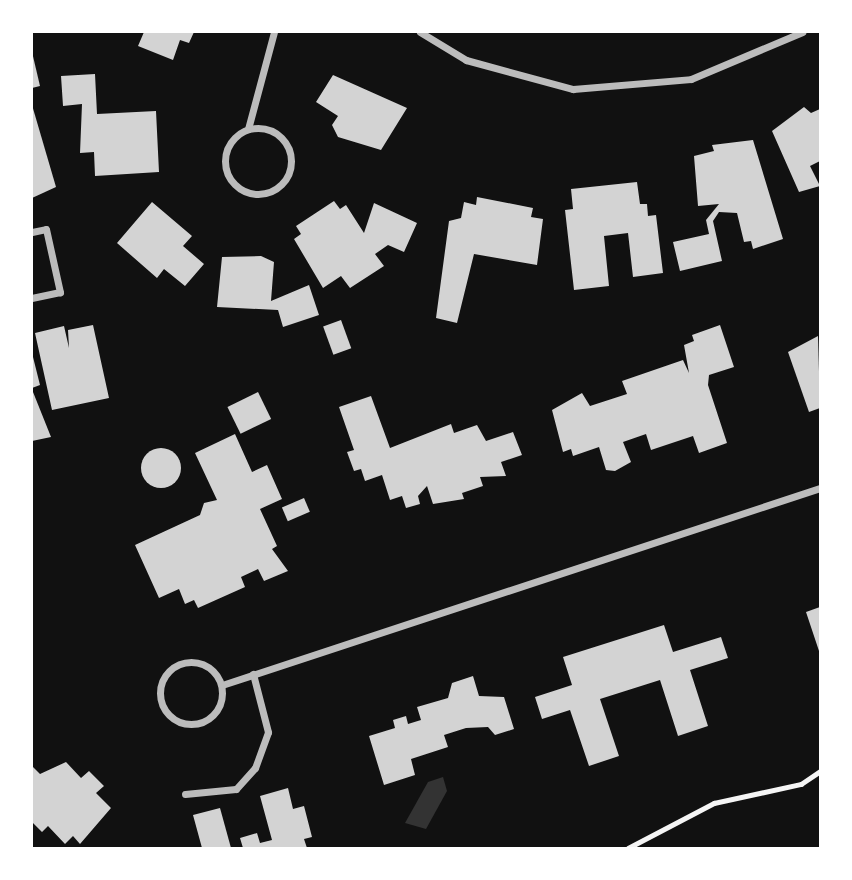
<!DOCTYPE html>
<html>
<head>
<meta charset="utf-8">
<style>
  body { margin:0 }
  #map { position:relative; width:852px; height:880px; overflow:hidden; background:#111; font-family:"Noto Serif",serif }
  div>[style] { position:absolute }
  .water>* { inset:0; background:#333 }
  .building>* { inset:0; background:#d3d3d3; transform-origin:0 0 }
  .round { border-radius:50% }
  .path>* { height:4.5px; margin:-2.25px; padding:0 2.25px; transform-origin:2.25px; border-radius:2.25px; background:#f5f5f5 }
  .minor>* { height:7px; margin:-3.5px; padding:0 3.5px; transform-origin:3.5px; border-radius:3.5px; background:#bcbcbc }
  .minor>.ring { margin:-3.5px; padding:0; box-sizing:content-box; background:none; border:7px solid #bcbcbc; border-radius:50% }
  span { translate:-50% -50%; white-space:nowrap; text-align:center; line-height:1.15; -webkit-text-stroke:6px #fff; paint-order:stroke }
  .frame { position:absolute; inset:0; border:33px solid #fff; pointer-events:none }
</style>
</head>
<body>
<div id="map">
  <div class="water">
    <i style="clip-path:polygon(443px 777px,447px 791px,426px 829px,405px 823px,428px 782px)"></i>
  </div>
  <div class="building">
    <i style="clip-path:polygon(144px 32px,194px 32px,189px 43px,180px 40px,173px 60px,138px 46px)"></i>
    <i style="clip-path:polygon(32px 52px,40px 86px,32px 88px)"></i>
    <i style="clip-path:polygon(95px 74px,97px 114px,156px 111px,159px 172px,95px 176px,94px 152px,80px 153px,82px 104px,63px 106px,61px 76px)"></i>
    <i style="clip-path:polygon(333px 75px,407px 108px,381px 150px,338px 137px,332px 125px,338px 116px,316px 102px)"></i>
    <i style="clip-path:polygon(32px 105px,56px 187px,32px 198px)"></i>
    <i style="clip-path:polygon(804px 107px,811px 113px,820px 109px,820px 161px,810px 166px,820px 186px,799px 192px,772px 131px)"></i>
    <i style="clip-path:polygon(753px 140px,783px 239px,753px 249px,751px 241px,744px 242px,737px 213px,719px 212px,713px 221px,722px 261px,680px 271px,673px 242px,709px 234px,706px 220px,719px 204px,698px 206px,694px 156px,714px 151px,712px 145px)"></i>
    <i style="clip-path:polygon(637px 182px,640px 204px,647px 204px,648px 216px,656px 215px,663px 273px,633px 277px,628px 233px,604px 236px,609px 286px,574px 290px,565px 210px,573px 209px,571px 189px)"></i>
    <i style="clip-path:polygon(477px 197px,533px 208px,531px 217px,543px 219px,537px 265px,474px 254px,457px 323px,436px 318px,449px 221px,461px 218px,464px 202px,476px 205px)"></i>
    <i style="clip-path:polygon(334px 201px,340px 209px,346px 205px,364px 233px,374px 203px,417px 223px,404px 252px,388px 245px,375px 254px,384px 266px,350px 288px,341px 276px,323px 288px,294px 239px,301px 234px,296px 226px)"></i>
    <i style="clip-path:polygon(152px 202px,192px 236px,183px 246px,204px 264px,185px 286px,164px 269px,157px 278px,117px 243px)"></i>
    <i style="clip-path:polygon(261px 256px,274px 262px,271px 301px,309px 285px,319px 315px,283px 327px,278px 310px,217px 307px,222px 257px)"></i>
    <i style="left:341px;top:320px;width:30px;height:19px;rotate:70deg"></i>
    <i style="clip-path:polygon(93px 325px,109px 398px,52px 410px,35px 333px,64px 326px,69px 348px,68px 330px)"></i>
    <i style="clip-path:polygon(720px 325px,734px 367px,709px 375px,708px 385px,727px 443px,699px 453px,693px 436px,651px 450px,646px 434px,623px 442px,631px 462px,615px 471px,606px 470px,599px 447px,573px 456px,571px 449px,563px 452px,552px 410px,582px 393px,590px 406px,627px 394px,622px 381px,683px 360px,689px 373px,684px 345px,694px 341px,692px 335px)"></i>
    <i style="clip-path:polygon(818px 336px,820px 408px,809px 412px,788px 352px)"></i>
    <i style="clip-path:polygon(32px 353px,40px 385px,32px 388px)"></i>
    <i style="clip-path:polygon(33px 392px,51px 437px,32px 441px,32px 392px)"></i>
    <i style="left:258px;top:392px;width:30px;height:34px;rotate:64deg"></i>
    <i style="clip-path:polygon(371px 396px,390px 448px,451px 424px,454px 433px,477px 425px,486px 441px,513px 432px,522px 455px,501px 462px,506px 476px,480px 477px,483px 486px,462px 493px,464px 499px,433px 504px,427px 486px,418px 496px,420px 504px,406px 508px,402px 496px,390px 500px,382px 475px,365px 481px,361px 469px,354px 471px,347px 452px,354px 450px,339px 407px)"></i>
    <i style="clip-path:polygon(235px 434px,252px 472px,267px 465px,282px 499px,260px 509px,277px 546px,272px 549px,288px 571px,264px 581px,258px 569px,241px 577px,245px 587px,198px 608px,194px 600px,185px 604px,179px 589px,159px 598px,135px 545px,200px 515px,204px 503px,217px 500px,195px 453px)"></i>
    <i class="round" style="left:141px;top:448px;width:40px;height:40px"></i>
    <i style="left:304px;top:498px;width:15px;height:24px;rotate:67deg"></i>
    <i style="clip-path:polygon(820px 607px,820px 654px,806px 612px)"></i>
    <i style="clip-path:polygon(664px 625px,673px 652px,721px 637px,728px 658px,690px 670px,708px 726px,678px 736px,660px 680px,600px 699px,619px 756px,589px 766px,570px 710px,542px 719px,535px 697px,572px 685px,563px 657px)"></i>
    <i style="clip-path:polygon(473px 676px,479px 696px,504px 697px,514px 729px,495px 735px,488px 727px,466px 728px,444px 735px,448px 747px,411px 759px,415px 775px,384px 785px,369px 736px,395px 728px,393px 720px,406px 716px,408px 724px,421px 720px,417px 707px,448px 698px,452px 683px)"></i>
    <i style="clip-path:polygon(66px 762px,81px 778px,89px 771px,104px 786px,96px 793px,111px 808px,80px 844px,73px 836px,65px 844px,48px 826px,42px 832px,32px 822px,32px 766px,40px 774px)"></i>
    <i style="clip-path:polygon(288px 788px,293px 809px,304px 806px,312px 837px,304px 839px,307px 848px,243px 848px,240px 838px,257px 833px,260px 843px,272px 840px,260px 796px)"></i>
    <i style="clip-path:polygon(220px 808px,231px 848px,202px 848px,193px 815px)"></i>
  </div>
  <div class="path">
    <i style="left:628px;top:848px;width:97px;rotate:-27.6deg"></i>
    <i style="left:714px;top:803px;width:89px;rotate:-12.3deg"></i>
    <i style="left:801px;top:784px;width:23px;rotate:-34deg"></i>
  </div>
  <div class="minor">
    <i style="left:420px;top:32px;width:54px;rotate:31.3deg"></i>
    <i style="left:466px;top:60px;width:111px;rotate:15.2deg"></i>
    <i style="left:573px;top:89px;width:118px;rotate:-4.8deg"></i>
    <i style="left:691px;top:79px;width:121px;rotate:-22.9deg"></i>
    <i class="ring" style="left:225px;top:128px;width:59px;height:59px"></i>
    <i style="left:248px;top:129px;width:100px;rotate:-75deg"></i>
    <i style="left:32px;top:232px;width:14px;rotate:-12deg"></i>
    <i style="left:46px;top:229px;width:65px;rotate:77.5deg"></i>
    <i style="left:60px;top:292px;width:29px;rotate:168deg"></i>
    <i class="ring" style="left:160px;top:662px;width:55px;height:55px"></i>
    <i style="left:222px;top:685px;width:630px;rotate:-18.23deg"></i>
    <i style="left:185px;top:794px;width:51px;rotate:-5.6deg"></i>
    <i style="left:236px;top:789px;width:28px;rotate:-48deg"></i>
    <i style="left:255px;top:768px;width:38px;rotate:-70deg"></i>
    <i style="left:268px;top:732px;width:60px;rotate:-104.5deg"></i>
  </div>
  <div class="frame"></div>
</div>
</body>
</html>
